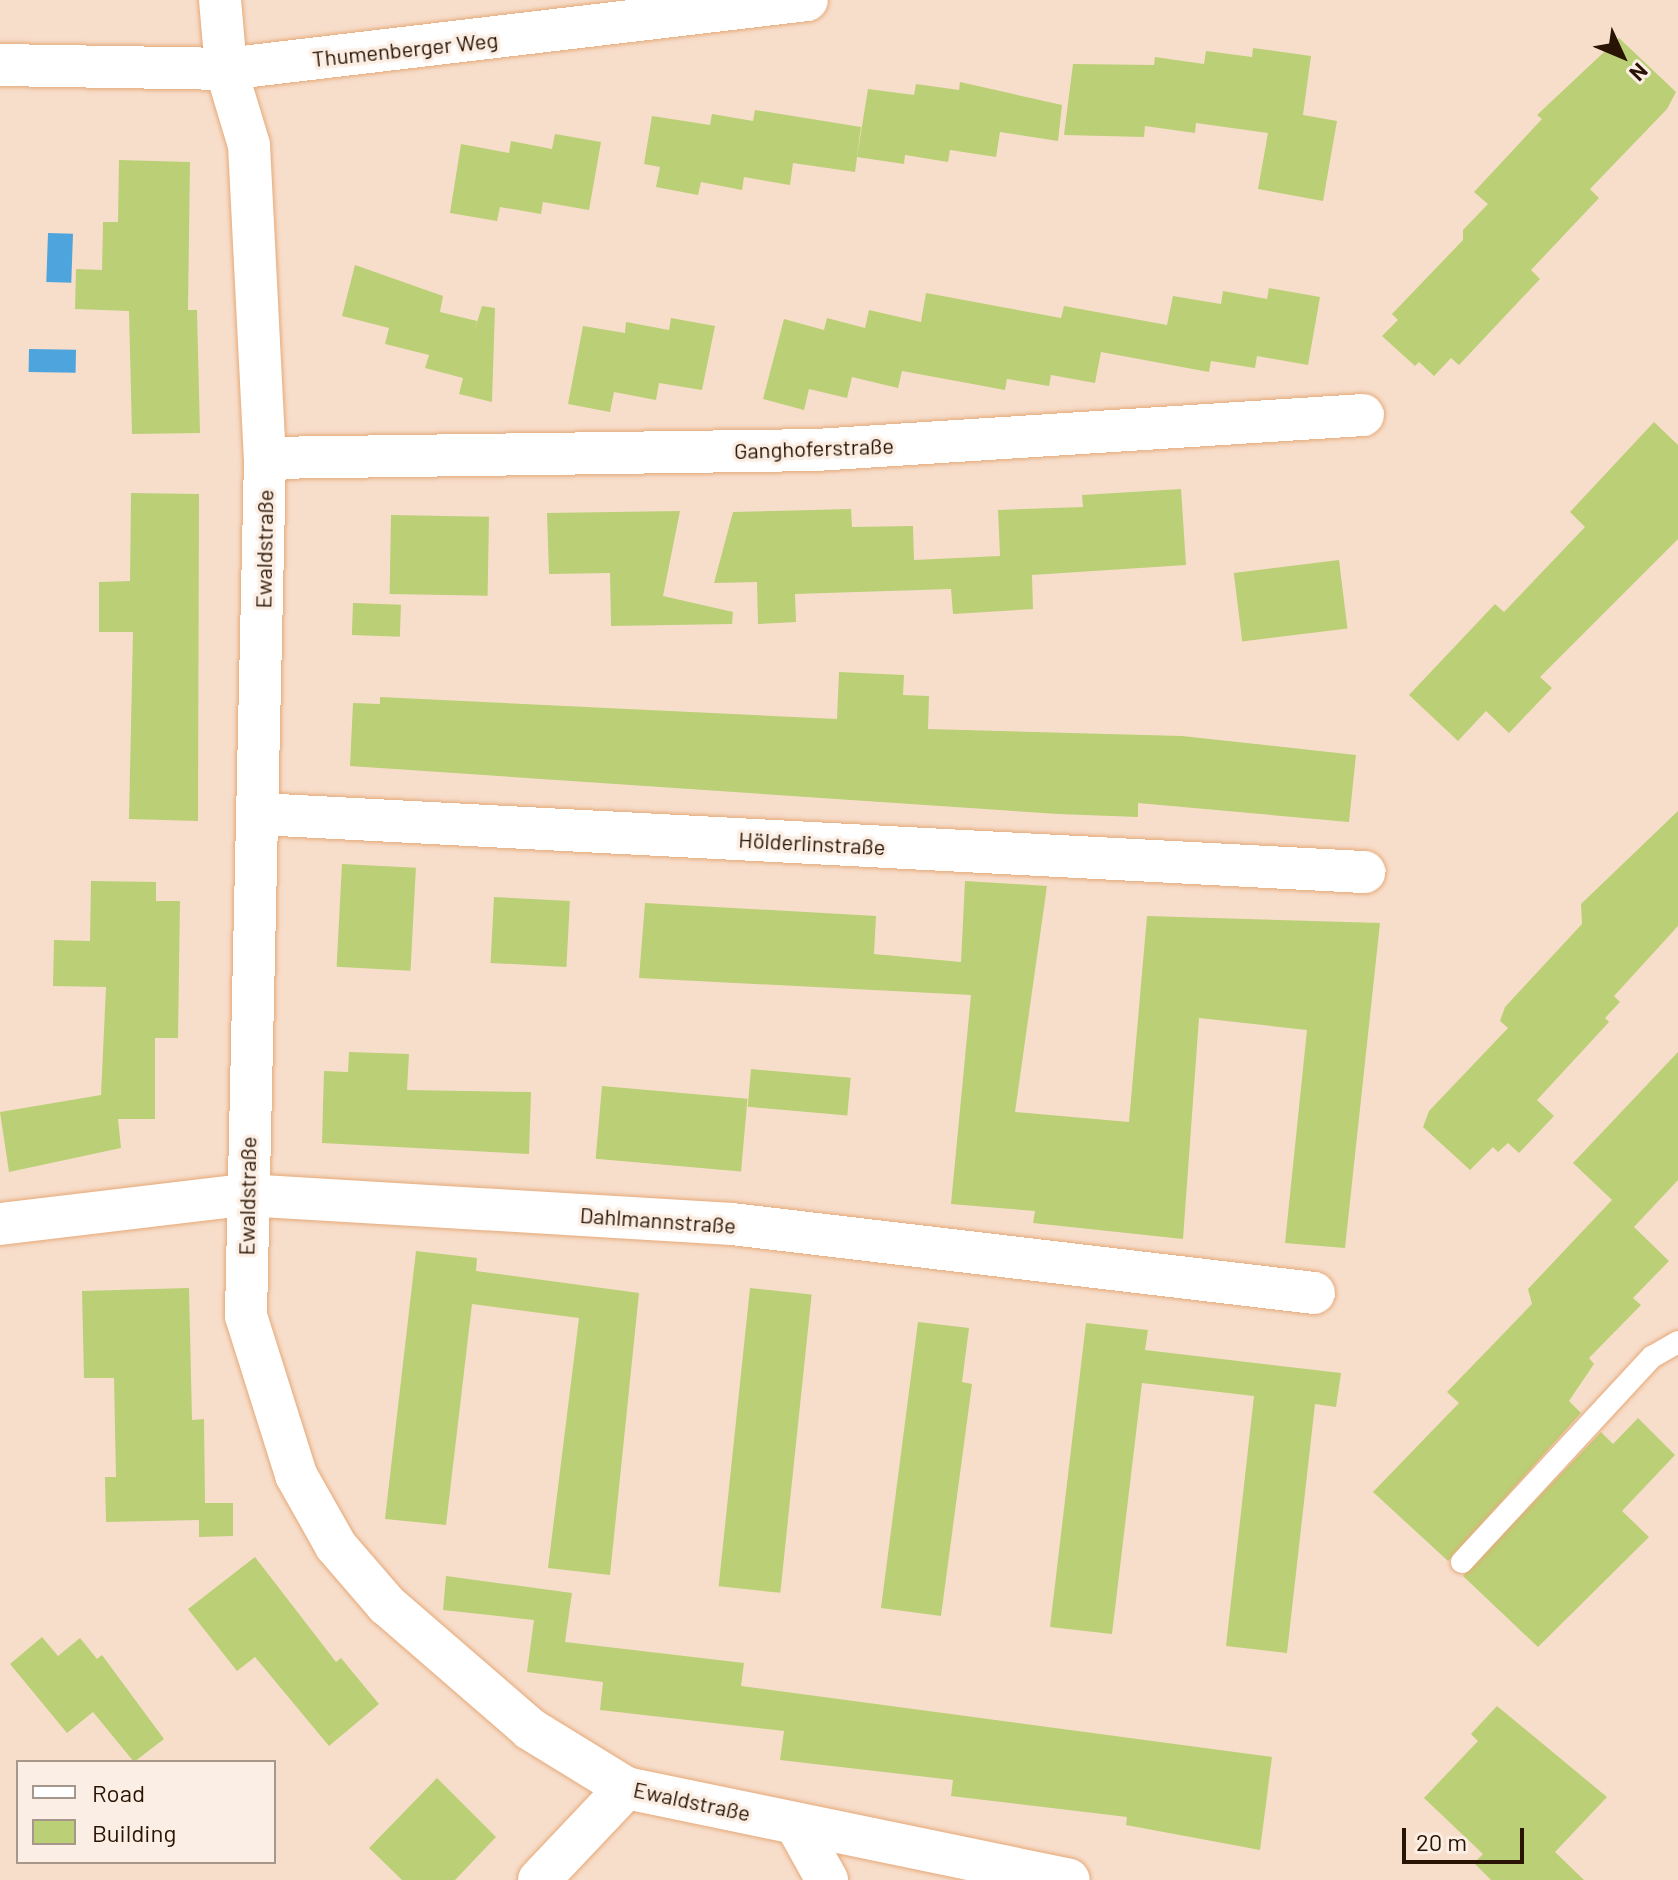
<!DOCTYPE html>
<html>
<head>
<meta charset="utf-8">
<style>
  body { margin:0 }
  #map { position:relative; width:1678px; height:1880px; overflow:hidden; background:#f7decb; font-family:Barlow,sans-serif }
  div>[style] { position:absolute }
  .water>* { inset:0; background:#4ea4dc; transform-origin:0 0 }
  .building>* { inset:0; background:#bbcf76; transform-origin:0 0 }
  .roads { filter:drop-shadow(0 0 2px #e5a979) drop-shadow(0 0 2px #e5a979) }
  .service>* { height:22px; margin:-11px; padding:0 11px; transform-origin:11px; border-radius:11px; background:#fff }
  .minor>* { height:42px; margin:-21px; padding:0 21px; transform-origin:21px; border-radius:21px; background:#fff }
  span { translate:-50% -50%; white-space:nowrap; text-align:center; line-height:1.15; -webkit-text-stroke:7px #fbeee4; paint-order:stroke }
  .street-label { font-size:22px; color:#291302 }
  .legend { position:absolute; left:16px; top:1760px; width:260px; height:104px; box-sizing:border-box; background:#fbeee4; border:2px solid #a7968a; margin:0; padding:10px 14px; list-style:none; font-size:24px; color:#291302 }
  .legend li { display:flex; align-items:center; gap:16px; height:40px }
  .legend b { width:40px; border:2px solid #a7968a }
  .north { position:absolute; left:1582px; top:16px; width:80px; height:80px; -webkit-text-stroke:6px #fbeee4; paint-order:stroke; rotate:134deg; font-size:22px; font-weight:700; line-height:32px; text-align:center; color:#291302 }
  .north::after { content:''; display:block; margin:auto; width:28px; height:36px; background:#291302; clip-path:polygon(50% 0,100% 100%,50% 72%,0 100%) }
  .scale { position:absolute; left:1402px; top:1828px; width:122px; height:36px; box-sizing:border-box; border:4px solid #291302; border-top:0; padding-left:10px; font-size:24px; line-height:28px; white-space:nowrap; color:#291302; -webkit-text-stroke:6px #fbeee4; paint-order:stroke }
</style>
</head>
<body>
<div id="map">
  <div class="water">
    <i style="left:48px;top:233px;width:25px;height:49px;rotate:2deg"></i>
    <i style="left:29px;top:349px;width:47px;height:23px;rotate:1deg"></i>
  </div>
  <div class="building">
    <i style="clip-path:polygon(1619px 38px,1676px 92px,1667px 109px,1590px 189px,1599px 198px,1531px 270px,1540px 279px,1459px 365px,1451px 358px,1434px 376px,1419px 362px,1415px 366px,1382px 336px,1398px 320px,1392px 314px,1463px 240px,1463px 230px,1488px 204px,1474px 192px,1542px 119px,1537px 115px)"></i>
    <i style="clip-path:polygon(1253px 48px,1311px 56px,1303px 115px,1337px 121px,1323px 201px,1258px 189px,1268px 133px,1196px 123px,1195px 133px,1145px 126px,1144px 137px,1064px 135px,1073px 64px,1154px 65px,1155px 57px,1204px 64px,1206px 51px,1252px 57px)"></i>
    <i style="clip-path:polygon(960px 82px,1062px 105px,1058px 141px,1000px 132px,996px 157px,950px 150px,948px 162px,905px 155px,904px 164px,857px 157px,868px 89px,914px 95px,916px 84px,959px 90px)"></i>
    <i style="clip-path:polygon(755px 110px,861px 127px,855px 172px,793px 163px,790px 185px,744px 177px,742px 190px,701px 182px,698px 195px,656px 187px,660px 167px,644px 164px,652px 116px,710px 125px,712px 114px,753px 121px)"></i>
    <i style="clip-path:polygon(555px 134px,601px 142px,589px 210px,543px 202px,541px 214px,500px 207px,497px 221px,450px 213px,461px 144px,509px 153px,511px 141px,552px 149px)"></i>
    <i style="clip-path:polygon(119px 160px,190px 162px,188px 310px,197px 310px,200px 433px,132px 434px,129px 311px,75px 309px,76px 269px,102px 270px,103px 222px,118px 222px)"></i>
    <i style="clip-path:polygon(355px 265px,443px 296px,440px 312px,477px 321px,474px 332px,482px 306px,495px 308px,492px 402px,459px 394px,463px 378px,425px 368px,429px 355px,385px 344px,389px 328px,342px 316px)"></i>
    <i style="clip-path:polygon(1269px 288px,1320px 297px,1308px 365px,1257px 356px,1255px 368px,1211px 361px,1209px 372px,1101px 352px,1095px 383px,1051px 375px,1049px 386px,1007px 379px,1005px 390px,902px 371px,898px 388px,852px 377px,847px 398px,809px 389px,804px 410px,763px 399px,784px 319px,824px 330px,827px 318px,865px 328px,869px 310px,921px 322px,926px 293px,1061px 318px,1064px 306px,1167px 325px,1173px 296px,1221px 304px,1223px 291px,1267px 299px)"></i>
    <i style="clip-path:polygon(671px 318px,715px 326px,702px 390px,659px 383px,656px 400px,614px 392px,610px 412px,568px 404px,583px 326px,625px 333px,626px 322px,669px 330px)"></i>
    <i style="clip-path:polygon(1654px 422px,1678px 445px,1678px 539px,1540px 677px,1552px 688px,1509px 733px,1486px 711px,1458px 741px,1409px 695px,1495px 604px,1504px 612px,1585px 527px,1570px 512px)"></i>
    <i style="clip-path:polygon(1181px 489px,1186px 565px,1032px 575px,1033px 609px,953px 614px,951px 589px,795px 594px,796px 622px,758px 624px,757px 582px,714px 583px,733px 512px,851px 509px,852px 527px,913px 526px,914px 560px,1000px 556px,998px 510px,1083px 507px,1082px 495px)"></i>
    <i style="clip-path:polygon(131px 493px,199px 494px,198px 821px,129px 819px,133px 632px,99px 632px,99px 582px,130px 581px)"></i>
    <i style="clip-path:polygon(680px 511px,663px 596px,733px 612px,732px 624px,611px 626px,610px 573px,549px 574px,547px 513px)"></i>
    <i style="left:391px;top:515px;width:98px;height:79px;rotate:1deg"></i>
    <i style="left:1339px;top:560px;width:69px;height:106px;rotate:83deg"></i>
    <i style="left:353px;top:603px;width:48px;height:32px;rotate:2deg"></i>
    <i style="clip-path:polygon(839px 672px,904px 675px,903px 695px,929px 696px,928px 729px,1182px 736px,1356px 755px,1349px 822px,1138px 803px,1138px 817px,1058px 814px,350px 766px,353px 703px,380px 704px,380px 697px,837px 719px)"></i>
    <i style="clip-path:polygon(1678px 811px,1678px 926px,1614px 996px,1620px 1002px,1605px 1018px,1609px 1022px,1537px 1100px,1554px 1116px,1519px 1153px,1508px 1143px,1498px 1152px,1493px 1147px,1470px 1170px,1423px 1127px,1429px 1111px,1508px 1028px,1500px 1021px,1505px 1007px,1582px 924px,1581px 904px)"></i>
    <i style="left:342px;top:864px;width:74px;height:103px;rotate:3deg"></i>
    <i style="clip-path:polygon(91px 881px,156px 882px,156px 901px,180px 901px,178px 1038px,155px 1038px,155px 1119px,118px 1119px,121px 1148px,9px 1172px,0 1112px,101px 1095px,106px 987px,53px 986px,54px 940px,90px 941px)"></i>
    <i style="clip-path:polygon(965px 881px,1047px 886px,1015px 1112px,1129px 1122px,1147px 916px,1380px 923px,1345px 1248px,1285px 1243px,1307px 1030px,1199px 1018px,1183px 1239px,1033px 1223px,1035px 1211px,951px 1204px,971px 995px,639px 978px,645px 903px,876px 916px,874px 954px,961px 962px)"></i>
    <i style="left:494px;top:897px;width:76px;height:66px;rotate:3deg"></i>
    <i style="clip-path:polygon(349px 1052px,409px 1054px,407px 1090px,531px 1092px,529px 1154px,322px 1143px,324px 1071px,348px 1072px)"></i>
    <i style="clip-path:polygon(1678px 1052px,1678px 1180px,1634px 1227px,1669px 1261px,1633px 1298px,1641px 1305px,1589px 1358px,1594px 1364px,1569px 1401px,1581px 1413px,1448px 1561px,1373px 1492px,1459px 1403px,1447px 1392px,1532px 1304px,1528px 1289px,1612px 1200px,1573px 1163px)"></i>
    <i style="left:751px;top:1069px;width:100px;height:38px;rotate:5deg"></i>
    <i style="left:602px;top:1086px;width:146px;height:73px;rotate:5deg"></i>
    <i style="clip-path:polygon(416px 1251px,477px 1258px,476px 1271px,639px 1293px,610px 1575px,548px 1568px,579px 1318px,472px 1304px,446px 1525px,385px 1519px)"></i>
    <i style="clip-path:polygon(189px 1288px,192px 1420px,204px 1419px,205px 1503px,233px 1503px,233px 1536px,199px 1537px,199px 1520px,106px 1522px,105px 1477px,116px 1477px,114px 1378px,84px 1378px,82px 1291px)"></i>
    <i style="left:750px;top:1288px;width:62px;height:300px;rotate:6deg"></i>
    <i style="clip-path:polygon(918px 1322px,969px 1328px,962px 1382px,972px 1384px,941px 1616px,881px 1608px)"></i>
    <i style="clip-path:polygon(1086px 1323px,1148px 1330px,1145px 1350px,1341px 1373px,1336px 1407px,1315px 1404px,1287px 1653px,1226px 1646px,1254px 1396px,1142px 1383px,1112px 1634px,1050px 1627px)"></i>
    <i style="clip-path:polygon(1638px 1418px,1675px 1455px,1622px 1511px,1649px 1537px,1538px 1647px,1463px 1576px,1601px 1432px,1613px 1444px)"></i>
    <i style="clip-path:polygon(255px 1557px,336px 1662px,341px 1658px,379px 1704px,329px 1746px,255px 1657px,237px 1671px,188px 1609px)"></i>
    <i style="clip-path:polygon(446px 1576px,572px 1593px,565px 1642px,744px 1663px,741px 1686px,1272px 1757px,1260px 1850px,1126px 1825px,1127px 1817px,951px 1796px,953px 1780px,780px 1760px,784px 1731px,600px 1710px,603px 1682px,527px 1672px,534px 1620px,443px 1610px)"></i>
    <i style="clip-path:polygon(42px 1637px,58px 1656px,80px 1638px,97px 1659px,102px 1655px,164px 1739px,134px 1762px,93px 1712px,67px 1733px,10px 1664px)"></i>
    <i style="clip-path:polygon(1497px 1706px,1607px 1797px,1555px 1852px,1584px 1880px,1491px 1880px,1474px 1863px,1483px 1854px,1424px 1798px,1478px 1741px,1471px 1734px)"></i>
    <i style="clip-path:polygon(437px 1778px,496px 1837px,455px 1880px,402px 1880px,369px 1848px)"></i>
  </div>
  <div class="roads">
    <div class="service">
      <i style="left:1462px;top:1562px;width:280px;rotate:-47.2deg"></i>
      <i style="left:1652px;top:1357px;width:30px;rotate:-30deg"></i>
    </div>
    <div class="minor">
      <i style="left:220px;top:0;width:69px;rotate:85deg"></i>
      <i style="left:226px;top:69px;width:79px;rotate:73.2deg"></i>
      <i style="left:249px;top:145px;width:313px;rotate:87.1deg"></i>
      <i style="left:265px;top:458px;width:858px;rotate:91.27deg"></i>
      <i style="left:246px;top:1316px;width:167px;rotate:72.5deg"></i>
      <i style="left:296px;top:1475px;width:81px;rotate:60.6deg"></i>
      <i style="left:336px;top:1546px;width:78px;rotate:49.2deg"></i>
      <i style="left:387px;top:1605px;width:189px;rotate:40.9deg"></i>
      <i style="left:530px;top:1729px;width:113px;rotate:31.6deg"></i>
      <i style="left:626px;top:1788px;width:452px;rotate:11.7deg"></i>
      <i style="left:0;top:65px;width:226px;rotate:1deg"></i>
      <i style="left:226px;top:69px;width:585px;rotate:-6.77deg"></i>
      <i style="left:265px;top:458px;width:551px;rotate:-0.83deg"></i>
      <i style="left:816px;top:450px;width:548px;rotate:-3.66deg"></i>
      <i style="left:260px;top:814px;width:1106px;rotate:3.01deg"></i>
      <i style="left:0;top:1224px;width:247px;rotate:-6.8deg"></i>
      <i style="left:245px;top:1195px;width:488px;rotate:3.4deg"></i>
      <i style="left:732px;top:1224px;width:586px;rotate:6.76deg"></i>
      <i style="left:796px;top:1824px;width:64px;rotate:61deg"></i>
      <i style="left:539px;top:1880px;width:127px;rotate:-46.6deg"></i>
    </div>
  </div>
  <div class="street-label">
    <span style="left:405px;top:49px;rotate:-6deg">Thumenberger Weg</span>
    <span style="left:814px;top:448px;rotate:-2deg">Ganghoferstraße</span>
    <span style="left:264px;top:549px;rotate:-89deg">Ewaldstraße</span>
    <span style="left:812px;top:843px;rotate:3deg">Hölderlinstraße</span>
    <span style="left:247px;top:1196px;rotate:-89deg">Ewaldstraße</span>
    <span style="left:658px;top:1220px;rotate:4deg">Dahlmannstraße</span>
    <span style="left:692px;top:1801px;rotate:12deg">Ewaldstraße</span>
  </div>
  <ul class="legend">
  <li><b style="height:10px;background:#fff"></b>Road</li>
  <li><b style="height:22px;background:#bbcf76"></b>Building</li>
  </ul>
  <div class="north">N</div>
  <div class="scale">20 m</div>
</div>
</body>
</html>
